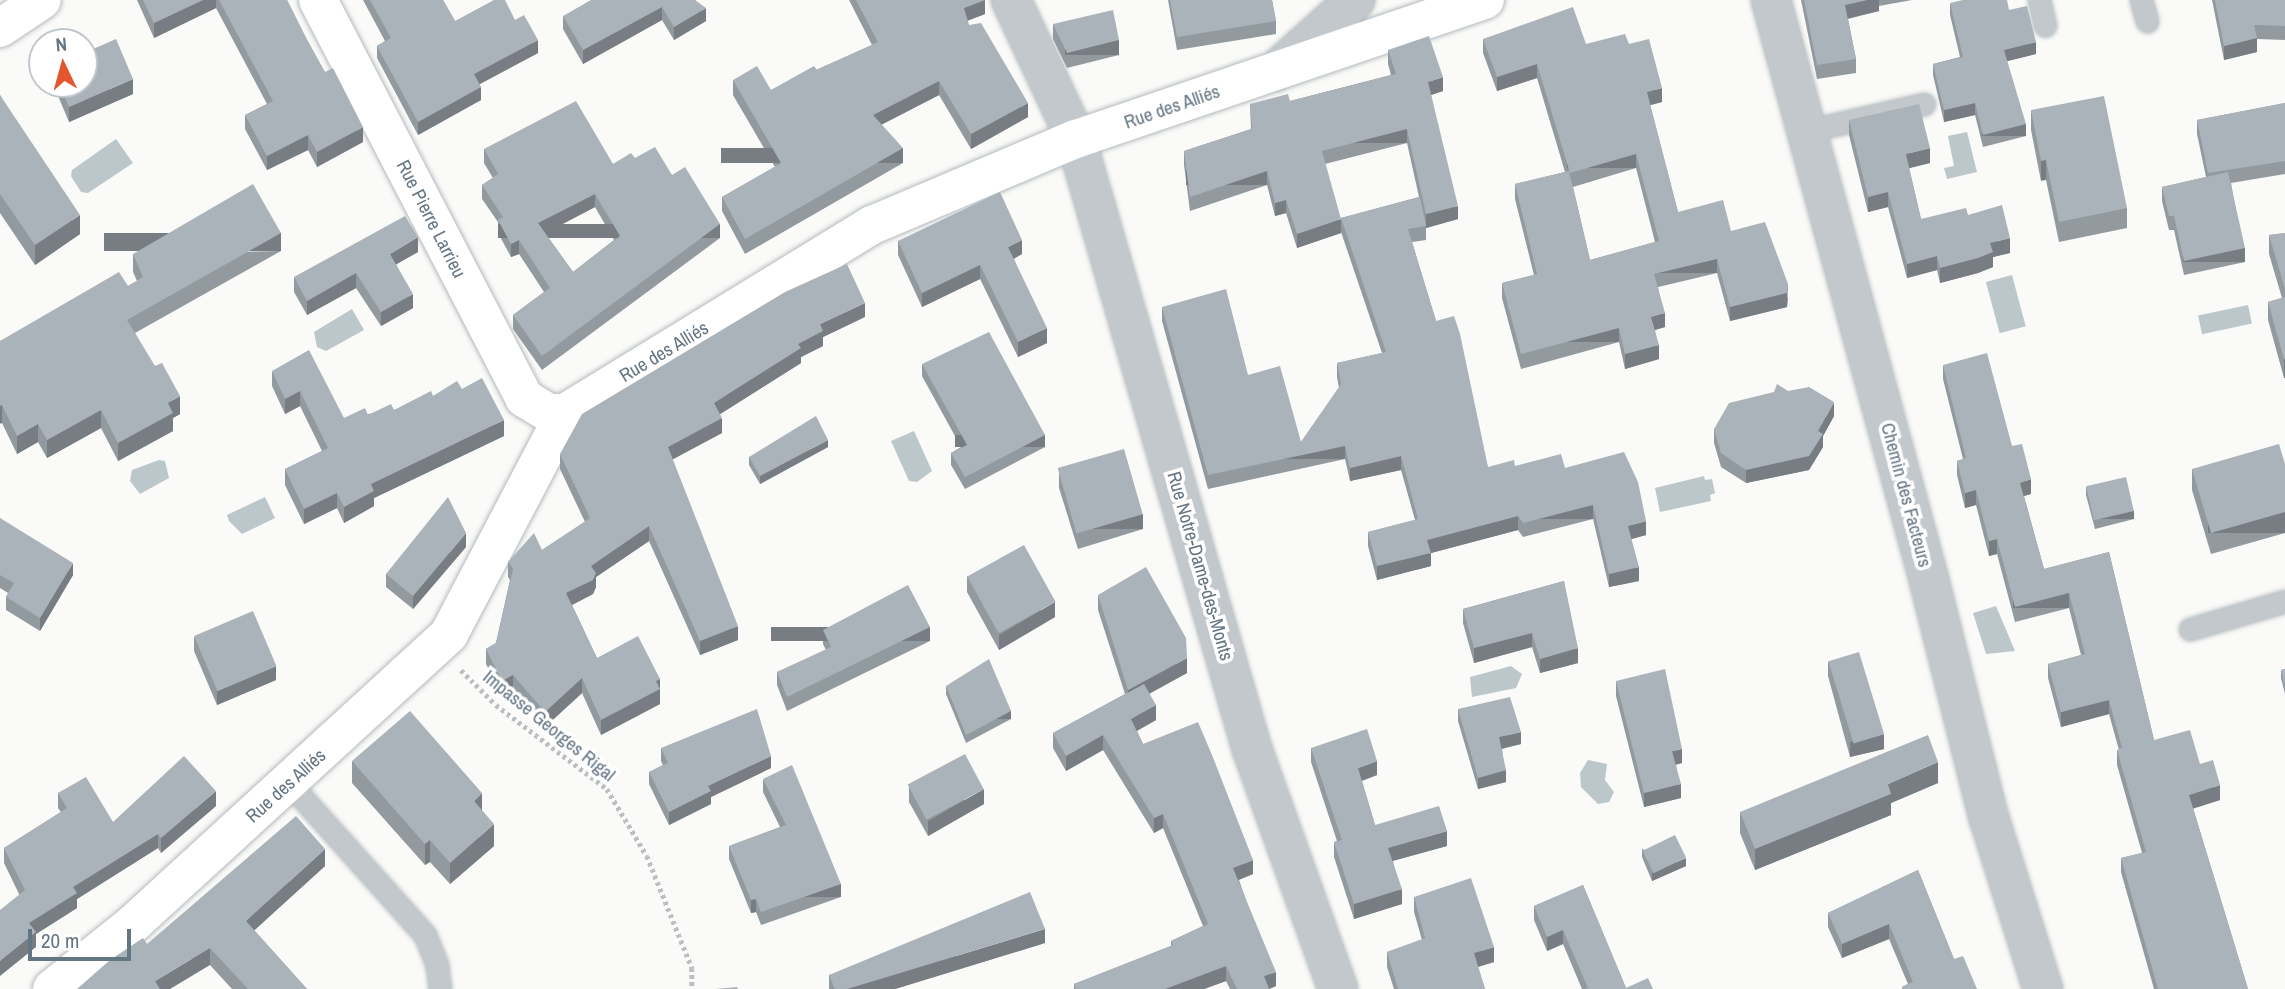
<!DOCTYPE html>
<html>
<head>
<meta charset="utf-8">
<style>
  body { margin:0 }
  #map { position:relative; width:2285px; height:989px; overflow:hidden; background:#fafaf8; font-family:"Archivo Narrow",sans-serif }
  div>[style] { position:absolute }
  .water>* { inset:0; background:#bbc7cb; transform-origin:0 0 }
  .path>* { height:4.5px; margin-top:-2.25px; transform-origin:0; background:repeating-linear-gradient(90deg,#bbbfc2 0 3.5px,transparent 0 7px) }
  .roads { filter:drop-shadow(0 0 2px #b3babf) drop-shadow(0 0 2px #b3babf) }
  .lane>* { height:21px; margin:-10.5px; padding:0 10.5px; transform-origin:10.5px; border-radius:10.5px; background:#c3c8cc }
  .street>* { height:38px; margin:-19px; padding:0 19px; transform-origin:19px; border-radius:19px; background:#c3c8cc }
  .secondary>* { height:38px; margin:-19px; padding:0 19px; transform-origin:19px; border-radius:19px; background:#fff }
  .wall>* { inset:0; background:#929a9f }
  .shaded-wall>* { inset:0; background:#777d82; transform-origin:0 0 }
  .building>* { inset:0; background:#aab3b9; transform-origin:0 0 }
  span { translate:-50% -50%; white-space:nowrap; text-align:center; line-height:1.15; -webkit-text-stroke:7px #fff; paint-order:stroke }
  .street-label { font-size:19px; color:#657683 }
  .north { position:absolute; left:28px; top:28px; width:70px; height:70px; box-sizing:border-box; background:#fff; border:2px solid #c1c8cd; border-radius:50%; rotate:355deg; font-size:19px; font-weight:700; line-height:28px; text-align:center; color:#657683 }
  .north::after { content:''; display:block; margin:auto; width:24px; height:32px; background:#e4572e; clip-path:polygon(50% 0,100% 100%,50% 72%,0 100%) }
  .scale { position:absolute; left:28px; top:929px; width:103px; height:32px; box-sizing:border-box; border:4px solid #657683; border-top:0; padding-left:9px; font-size:21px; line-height:24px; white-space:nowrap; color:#657683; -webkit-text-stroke:5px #fff; paint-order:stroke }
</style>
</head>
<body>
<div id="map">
  <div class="water">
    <i style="clip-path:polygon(1967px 132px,1977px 172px,1947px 179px,1944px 168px,1954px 166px,1948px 136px)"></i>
    <i style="clip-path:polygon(116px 139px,133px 163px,88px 193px,81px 192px,71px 176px,72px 170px)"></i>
    <i style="left:2012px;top:275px;width:53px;height:27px;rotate:75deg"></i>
    <i style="left:2248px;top:305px;width:19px;height:51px;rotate:78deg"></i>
    <i style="clip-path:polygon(352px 309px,364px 330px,326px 351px,317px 347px,314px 332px)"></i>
    <i style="clip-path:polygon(914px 431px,932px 471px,917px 482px,909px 481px,891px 441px)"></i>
    <i style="clip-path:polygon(159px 460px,165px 461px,169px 478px,140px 494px,130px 481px,132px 470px)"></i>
    <i style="clip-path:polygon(1704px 476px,1705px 480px,1712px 479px,1715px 493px,1710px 495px,1711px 501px,1660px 512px,1655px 488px)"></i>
    <i style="clip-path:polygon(265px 497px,275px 518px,242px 534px,229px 521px,227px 515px)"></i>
    <i style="clip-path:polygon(1996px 606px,2015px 651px,1986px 654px,1973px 613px)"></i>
    <i style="clip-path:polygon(1511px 666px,1522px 674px,1516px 688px,1472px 697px,1470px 677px)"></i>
    <i style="clip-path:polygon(1588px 760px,1607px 764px,1605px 780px,1614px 792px,1609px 802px,1598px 804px,1581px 787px,1580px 773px)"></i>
  </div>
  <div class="path">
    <i style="left:461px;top:670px;width:49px;rotate:45deg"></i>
    <i style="left:496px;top:705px;width:139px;rotate:37.1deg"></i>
    <i style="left:607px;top:789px;width:78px;rotate:59.2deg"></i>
    <i style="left:647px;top:856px;width:121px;rotate:68.1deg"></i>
    <i style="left:692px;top:968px;width:21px;rotate:90deg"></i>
  </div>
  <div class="roads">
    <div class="lane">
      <i style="left:2039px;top:0;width:26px;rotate:77deg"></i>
      <i style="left:2141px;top:0;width:22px;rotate:74deg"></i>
      <i style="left:1807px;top:131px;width:120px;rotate:-13deg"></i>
      <i style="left:2190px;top:629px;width:99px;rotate:-16.4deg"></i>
      <i style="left:289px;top:783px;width:204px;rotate:48.2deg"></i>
      <i style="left:425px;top:935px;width:32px;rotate:68deg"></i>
      <i style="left:437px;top:965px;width:24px;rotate:83deg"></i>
    </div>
    <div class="street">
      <i style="left:1011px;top:0;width:153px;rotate:64.9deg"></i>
      <i style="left:1076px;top:139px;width:635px;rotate:73.91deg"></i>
      <i style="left:1252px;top:749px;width:255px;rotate:70.3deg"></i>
      <i style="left:1771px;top:0;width:601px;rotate:74.76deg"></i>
      <i style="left:1929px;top:580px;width:245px;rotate:75.9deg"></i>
      <i style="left:1989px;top:818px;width:179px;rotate:72.5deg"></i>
      <i style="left:1275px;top:72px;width:108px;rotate:-42deg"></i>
    </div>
    <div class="secondary">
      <i style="left:318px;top:0;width:448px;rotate:62.6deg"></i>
      <i style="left:524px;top:398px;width:29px;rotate:31deg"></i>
      <i style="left:549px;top:413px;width:16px"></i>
      <i style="left:0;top:28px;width:50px;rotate:-33.7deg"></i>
      <i style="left:52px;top:989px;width:105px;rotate:-38.8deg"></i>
      <i style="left:134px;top:923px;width:427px;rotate:-42.5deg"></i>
      <i style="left:449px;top:634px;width:250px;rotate:-62.3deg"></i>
      <i style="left:565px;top:413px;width:360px;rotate:-31.5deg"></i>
      <i style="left:872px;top:225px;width:221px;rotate:-22.9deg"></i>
      <i style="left:1076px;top:139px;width:432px;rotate:-18.8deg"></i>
    </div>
  </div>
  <div class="wall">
    <i style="clip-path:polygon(137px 0,287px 0,306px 38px,363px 142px,317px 167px,308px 150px,267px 170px,245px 129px,245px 115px,267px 104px,216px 8px,154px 38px)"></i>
    <i style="clip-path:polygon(363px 0,443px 0,455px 21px,515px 20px,538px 53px,480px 84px,481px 100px,418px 135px,377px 58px,377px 46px,385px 41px)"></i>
    <i style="clip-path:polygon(695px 0,706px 21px,674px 40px,662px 20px,583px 64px,563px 29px,563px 16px)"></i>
    <i style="clip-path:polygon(849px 0,985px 0,985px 14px,967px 21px,969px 25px,1028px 117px,971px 149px,939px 95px,881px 125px,903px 163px,745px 254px,722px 211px,722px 197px,775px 167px,733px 95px,733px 80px,771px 90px,872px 45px)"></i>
    <i style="clip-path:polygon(1168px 0,1272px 0,1276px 21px,1276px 34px,1177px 50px)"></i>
    <i style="clip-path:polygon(1801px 0,1912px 0,1879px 6px,1879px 11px,1848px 19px,1856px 59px,1856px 73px,1817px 79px)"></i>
    <i style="clip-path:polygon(2212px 0,2285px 0,2285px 40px,2257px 39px,2257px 52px,2224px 60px)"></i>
    <i style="clip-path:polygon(1950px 3px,2009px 10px,2036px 54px,2007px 61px,2026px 136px,1983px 147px,1975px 115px,1944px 122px,1933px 75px,1933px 64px,1960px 57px,1950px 15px)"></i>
    <i style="clip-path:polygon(1053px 24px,1119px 55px,1067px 68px,1053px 39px)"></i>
    <i style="clip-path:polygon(evenodd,1483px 39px,1586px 44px,1629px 44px,1662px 102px,1650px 105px,1678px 212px,1731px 231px,1788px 298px,1787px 307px,1730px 321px,1717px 273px,1658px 287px,1665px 327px,1655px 330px,1659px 359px,1625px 369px,1619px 342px,1521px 369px,1502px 298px,1502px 283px,1534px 275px,1515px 199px,1515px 184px,1565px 172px,1537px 78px,1497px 91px,1483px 53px,1483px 39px,1636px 168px,1655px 242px,1590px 260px,1573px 187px,1636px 168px)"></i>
    <i style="clip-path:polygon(1388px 50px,1443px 91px,1431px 95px,1458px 219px,1426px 228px,1426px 240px,1412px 242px,1436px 321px,1488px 467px,1515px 466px,1565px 468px,1646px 535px,1631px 539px,1639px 581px,1609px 587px,1593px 519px,1523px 537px,1518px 530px,1431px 553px,1431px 566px,1377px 580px,1368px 546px,1368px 532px,1415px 520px,1401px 470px,1350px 481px,1345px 459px,1208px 489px,1162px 321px,1162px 307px,1248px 375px,1301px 442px,1339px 388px,1337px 377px,1337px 363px,1382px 353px,1341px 232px,1341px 218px,1419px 197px,1407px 143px,1325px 164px,1341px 233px,1297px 248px,1286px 213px,1275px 216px,1267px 185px,1190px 211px,1184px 165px,1184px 151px,1251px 129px,1250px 104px,1290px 101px,1391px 75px,1388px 64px)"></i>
    <i style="clip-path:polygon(53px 84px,84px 84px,133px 94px,69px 122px)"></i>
    <i style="clip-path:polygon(0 95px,80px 234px,35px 265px,0 213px)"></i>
    <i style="clip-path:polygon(2285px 103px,2285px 174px,2231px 183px,2245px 262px,2184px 275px,2174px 230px,2169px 230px,2162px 201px,2162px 187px,2206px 177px,2197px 134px,2197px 120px)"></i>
    <i style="clip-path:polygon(2031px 110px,2127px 208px,2127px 228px,2059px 242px,2046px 180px,2041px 181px,2031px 130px)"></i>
    <i style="clip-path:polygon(1849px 120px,1930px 163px,1909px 168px,1921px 219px,1968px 215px,2010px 253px,1993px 257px,1993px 267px,1978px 273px,1940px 283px,1937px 270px,1907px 278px,1888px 207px,1868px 212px,1849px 135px)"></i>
    <i style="clip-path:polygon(evenodd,484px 149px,613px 164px,635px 158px,672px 175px,720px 238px,542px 370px,513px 329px,513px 315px,544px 292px,519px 254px,511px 257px,498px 233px,498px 222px,482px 199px,482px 185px,493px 178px,484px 163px,484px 149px,595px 207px,614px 240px,573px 272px,545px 233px,595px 207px)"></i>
    <i style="clip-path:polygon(2285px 233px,2285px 378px,2284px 378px,2268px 320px,2268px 302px,2282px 298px,2269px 254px,2269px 235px)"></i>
    <i style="clip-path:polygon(898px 241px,1022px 254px,1014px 259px,1047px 343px,1018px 357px,980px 279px,922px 307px,898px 255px)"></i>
    <i style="clip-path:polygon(281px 251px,135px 333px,180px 414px,173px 418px,173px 431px,118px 461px,101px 428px,47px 458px,38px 442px,17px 454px,2px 423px,0 424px,0 341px,128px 286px,137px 281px,133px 272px,133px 254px)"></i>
    <i style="clip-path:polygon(418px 252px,396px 264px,413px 308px,381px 326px,356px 288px,307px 315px,294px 292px,294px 277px)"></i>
    <i style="clip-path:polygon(865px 317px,823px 337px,823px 346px,801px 357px,801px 363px,720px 414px,722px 433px,672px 459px,738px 640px,700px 655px,649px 541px,596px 577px,596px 587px,593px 594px,572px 605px,597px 658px,660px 679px,660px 704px,601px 735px,582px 693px,545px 727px,513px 690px,502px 696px,486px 664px,486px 649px,496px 643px,510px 580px,508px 577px,508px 562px,542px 550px,585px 522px,560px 469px,560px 454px)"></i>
    <i style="clip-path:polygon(922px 364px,1045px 447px,965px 489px,951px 465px,951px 453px,961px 447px,922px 376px)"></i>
    <i style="clip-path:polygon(1943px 365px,2012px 446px,2031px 494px,2024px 496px,2044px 569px,2109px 552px,2154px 740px,2200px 764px,2220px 800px,2193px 808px,2248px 989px,2154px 989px,2121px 872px,2121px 858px,2142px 853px,2117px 765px,2117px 750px,2119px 750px,2109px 714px,2061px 727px,2048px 678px,2048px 664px,2081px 655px,2069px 608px,2015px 622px,1997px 554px,1989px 556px,1976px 505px,1965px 508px,1957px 475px,1957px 461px,1963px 459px,1943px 379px)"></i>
    <i style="clip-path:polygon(272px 371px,344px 418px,394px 410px,433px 396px,462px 389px,504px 436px,374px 498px,374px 506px,344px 523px,337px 508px,304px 524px,285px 485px,285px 469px,322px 451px,300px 406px,285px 414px,272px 386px)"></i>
    <i style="clip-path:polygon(1834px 416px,1823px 436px,1823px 447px,1809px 470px,1746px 483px,1721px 467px,1714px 443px,1714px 429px)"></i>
    <i style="clip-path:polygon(828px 447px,760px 484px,749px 465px,749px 457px)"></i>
    <i style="clip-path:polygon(2285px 464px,2285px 533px,2211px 554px,2192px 490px,2192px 469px)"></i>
    <i style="clip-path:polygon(1059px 473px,1143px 529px,1078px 549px,1059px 488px)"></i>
    <i style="clip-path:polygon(2086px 487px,2134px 519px,2095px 529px,2086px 495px)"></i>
    <i style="clip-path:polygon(0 518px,73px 575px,40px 631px,6px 610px,6px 597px,8px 593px,0 588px)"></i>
    <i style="clip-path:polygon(466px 547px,413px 609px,386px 587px,386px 574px)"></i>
    <i style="clip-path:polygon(967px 576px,1055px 617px,999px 650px,967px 592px)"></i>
    <i style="clip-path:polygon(1564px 581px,1578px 663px,1540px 673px,1532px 647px,1474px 663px,1463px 623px,1463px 609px)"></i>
    <i style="clip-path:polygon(1098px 595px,1187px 673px,1149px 694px,1156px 720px,1137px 731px,1143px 744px,1253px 874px,1239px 880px,1276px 986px,1269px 989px,1230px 989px,1226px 981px,1204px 989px,1074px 989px,1074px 984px,1171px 946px,1171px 941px,1203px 926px,1163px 828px,1154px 833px,1103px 750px,1066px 771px,1053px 748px,1053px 733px,1125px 694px,1098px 610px)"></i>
    <i style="clip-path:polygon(823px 630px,930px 641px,787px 711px,777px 685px,777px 672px,826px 650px,823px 644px)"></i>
    <i style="clip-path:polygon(194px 637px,276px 680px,217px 705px,194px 651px)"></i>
    <i style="clip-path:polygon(1828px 661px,1884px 749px,1850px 757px,1828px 676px)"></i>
    <i style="clip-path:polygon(2285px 669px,2285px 694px,2281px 678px,2281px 670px)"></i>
    <i style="clip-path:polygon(1616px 681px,1682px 763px,1676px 765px,1681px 798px,1644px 807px,1616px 696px)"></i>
    <i style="clip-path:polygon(946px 686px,1011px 719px,966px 743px,946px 694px)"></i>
    <i style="clip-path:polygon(1458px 709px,1521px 744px,1502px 749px,1506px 782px,1478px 789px,1458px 721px)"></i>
    <i style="clip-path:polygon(661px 748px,771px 768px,711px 797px,711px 804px,669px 825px,649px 784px,649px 772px,663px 765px,661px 761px)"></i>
    <i style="clip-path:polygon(1311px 748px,1377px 775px,1362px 781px,1375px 825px,1447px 846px,1393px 861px,1402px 904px,1354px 919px,1334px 857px,1334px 842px,1337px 841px,1311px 762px)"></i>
    <i style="clip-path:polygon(352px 761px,494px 846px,450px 884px,430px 862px,425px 865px,352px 783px)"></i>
    <i style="clip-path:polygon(763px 779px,841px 897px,761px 925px,756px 912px,751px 913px,729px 859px,729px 846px,780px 827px,763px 792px)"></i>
    <i style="clip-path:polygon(1938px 783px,1891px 803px,1891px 815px,1755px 870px,1740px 833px,1740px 812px)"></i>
    <i style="clip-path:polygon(909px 787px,984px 804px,928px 836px,909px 802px)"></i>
    <i style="clip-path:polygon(58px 793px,113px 822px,216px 806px,161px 853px,158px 848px,77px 899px,77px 908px,36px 934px,36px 947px,19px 894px,4px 863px,4px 848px,61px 812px,58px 808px)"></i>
    <i style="clip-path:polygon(1642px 849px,1686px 866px,1652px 881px,1642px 857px)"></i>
    <i style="clip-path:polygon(325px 866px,254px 930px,307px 989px,232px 989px,210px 965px,147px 944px)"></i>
    <i style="clip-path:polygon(1918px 870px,1954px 959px,1977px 989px,1902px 989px,1902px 987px,1908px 984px,1889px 939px,1842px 958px,1828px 927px,1828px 913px)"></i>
    <i style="clip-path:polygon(1583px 885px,1626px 988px,1653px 989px,1582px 989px,1563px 944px,1547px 951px,1534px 920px,1534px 906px)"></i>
    <i style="clip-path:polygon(1414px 897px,1494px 962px,1478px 967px,1485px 989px,1394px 989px,1387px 967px,1387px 952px,1422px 940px,1414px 912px)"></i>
    <i style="clip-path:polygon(1045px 943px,895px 989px,829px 989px,829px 975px)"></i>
  </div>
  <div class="shaded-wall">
    <i style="clip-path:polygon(203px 0,216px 0,216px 8px,154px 38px,154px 23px)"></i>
    <i style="clip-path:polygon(985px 0,985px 14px,964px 22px,964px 8px)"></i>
    <i style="clip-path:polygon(1867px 0,1879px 0,1879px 11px,1845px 19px,1845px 5px)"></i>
    <i style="clip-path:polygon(662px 7px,662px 20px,583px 64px,583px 50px)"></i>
    <i style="clip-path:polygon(706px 8px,706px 21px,674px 40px,674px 27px)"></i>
    <i style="clip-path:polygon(2257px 38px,2257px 52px,2224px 60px,2224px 46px)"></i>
    <i style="clip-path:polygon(538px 40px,538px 53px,474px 87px,474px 74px)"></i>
    <i style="left:1119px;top:40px;width:15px;height:54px;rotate:90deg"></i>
    <i style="clip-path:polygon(2036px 42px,2036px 54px,2004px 62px,2004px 50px)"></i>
    <i style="clip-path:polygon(1537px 64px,1537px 78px,1497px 91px,1497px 77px)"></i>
    <i style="clip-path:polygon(1443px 77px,1443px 91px,1428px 96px,1428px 82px)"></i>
    <i style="clip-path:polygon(133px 79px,133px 94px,69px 122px,69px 107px)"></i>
    <i style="clip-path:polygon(939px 81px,939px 95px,873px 129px,873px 115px)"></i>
    <i style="clip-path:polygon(481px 87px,481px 100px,418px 135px,418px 122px)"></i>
    <i style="clip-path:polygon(1662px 88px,1662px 102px,1647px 106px,1647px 92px)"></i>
    <i style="clip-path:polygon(1028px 103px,1028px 117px,971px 149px,971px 134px)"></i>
    <i style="clip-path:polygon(1975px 103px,1975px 115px,1944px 122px,1944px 110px)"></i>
    <i style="left:2026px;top:124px;width:12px;height:44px;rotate:90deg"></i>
    <i style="clip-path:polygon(363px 127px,363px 142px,317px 167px,317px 152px)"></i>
    <i style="left:1407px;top:129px;width:14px;height:88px;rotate:90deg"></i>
    <i style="clip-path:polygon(308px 135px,308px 150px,267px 170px,267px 156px)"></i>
    <i style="left:903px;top:148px;width:15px;height:182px;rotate:90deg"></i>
    <i style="clip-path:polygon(1930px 148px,1930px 163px,1906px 169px,1906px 154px)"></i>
    <i style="left:1636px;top:154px;width:14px;height:69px;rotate:90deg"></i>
    <i style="left:2046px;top:160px;width:20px;height:5px;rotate:90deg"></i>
    <i style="left:1267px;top:171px;width:14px;height:81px;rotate:90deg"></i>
    <i style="clip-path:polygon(1888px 192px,1888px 207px,1868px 212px,1868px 197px)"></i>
    <i style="clip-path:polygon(595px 194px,595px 207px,538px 237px,538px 223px)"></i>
    <i style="clip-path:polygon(1286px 200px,1286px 213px,1275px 216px,1275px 203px)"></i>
    <i style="clip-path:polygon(1458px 206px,1458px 219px,1426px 228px,1426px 214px)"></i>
    <i style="clip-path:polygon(80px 215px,80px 234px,35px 265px,35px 245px)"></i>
    <i style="clip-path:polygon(1341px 219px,1341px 233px,1297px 248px,1297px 234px)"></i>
    <i style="left:720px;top:224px;width:14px;height:222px;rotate:90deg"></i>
    <i style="left:281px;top:233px;width:18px;height:177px;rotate:90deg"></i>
    <i style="clip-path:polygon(418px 237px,418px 252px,390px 268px,390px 254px)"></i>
    <i style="clip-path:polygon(2010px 238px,2010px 253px,1993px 257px,1993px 267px,1978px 273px,1940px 283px,1940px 268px,1990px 243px)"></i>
    <i style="clip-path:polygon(519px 240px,519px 254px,511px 257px,511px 244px)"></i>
    <i style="clip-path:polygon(1022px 240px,1022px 254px,1008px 261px,1008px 247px)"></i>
    <i style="left:2245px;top:248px;width:14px;height:62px;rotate:90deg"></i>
    <i style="clip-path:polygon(1937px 256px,1937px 270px,1907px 278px,1907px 264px)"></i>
    <i style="left:1717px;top:259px;width:14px;height:65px;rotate:90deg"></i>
    <i style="clip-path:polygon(980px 265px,980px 279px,922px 307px,922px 293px)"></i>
    <i style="clip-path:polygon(356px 273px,356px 288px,307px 315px,307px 301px)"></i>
    <i style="clip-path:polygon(1788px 284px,1787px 307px,1730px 321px,1730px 307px)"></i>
    <i style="clip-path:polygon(413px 294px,413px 308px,381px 326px,381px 312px)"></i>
    <i style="clip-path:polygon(865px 303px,865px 317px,823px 337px,823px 346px,801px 357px,801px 363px,714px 418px,714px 403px,798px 344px,820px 324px)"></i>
    <i style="clip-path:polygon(1665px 313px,1665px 327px,1651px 331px,1651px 317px)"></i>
    <i style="clip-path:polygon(1047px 328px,1047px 343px,1018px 357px,1018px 342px)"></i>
    <i style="left:1619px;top:328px;width:14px;height:101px;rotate:90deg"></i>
    <i style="clip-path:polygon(1659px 345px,1659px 359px,1625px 369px,1625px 354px)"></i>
    <i style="left:2284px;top:359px;width:1px;height:19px"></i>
    <i style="clip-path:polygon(300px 391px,300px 406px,285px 414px,285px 399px)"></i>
    <i style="clip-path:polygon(180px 396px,180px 414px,173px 418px,173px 431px,118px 461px,118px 443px,168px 403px)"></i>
    <i style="clip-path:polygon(1834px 402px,1834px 416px,1823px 436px,1823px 447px,1809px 470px,1746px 483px,1746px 470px,1818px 431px)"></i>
    <i style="left:2px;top:405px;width:18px;height:2px;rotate:90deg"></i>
    <i style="clip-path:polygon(101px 410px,101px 428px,47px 458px,47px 440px)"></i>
    <i style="clip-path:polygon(722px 418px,722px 433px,668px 462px,668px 447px)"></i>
    <i style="clip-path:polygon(504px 420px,504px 436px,374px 498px,374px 506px,344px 523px,344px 507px,371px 484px)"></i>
    <i style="clip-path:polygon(38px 424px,38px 442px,17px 454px,17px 436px)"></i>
    <i style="left:1045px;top:435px;width:12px;height:90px;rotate:90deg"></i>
    <i style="clip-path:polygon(828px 440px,828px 447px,760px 484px,760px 476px)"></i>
    <i style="left:1345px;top:446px;width:13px;height:140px;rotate:90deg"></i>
    <i style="clip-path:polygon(1401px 456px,1401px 470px,1350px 481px,1350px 468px)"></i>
    <i style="clip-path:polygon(2031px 479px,2031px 494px,2020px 497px,2020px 483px)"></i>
    <i style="clip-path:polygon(1976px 490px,1976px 505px,1965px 508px,1965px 493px)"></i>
    <i style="clip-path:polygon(337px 493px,337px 508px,304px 524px,304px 509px)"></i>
    <i style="left:1593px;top:505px;width:14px;height:72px;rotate:90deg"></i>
    <i style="left:2134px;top:511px;width:8px;height:40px;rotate:90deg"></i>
    <i style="left:2285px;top:512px;width:21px;height:77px;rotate:90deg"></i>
    <i style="left:1143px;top:514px;width:15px;height:68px;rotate:90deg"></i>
    <i style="clip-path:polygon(1518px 516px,1518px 530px,1431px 553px,1431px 566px,1377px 580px,1377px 566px,1427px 540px)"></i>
    <i style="clip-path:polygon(1646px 521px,1646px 535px,1628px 540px,1628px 526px)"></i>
    <i style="clip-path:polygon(649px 526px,649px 541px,596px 577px,596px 587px,593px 594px,566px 608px,566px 593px,591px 566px)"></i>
    <i style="clip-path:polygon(466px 533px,466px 547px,413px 609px,413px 596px)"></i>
    <i style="clip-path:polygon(1997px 539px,1997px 554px,1989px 556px,1989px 541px)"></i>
    <i style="clip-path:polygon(73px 563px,73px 575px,40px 631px,40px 618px)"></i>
    <i style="clip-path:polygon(1639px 567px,1639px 581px,1609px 587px,1609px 574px)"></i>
    <i style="left:2069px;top:593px;width:15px;height:56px;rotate:90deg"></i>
    <i style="clip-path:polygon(1055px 602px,1055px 617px,999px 650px,999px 635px)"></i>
    <i style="clip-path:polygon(738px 626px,738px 640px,700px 655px,700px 641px)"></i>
    <i style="left:930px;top:627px;width:14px;height:159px;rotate:90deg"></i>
    <i style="clip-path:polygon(1532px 633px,1532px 647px,1474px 663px,1474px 648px)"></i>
    <i style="clip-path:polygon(1578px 648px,1578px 663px,1540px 673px,1540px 659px)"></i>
    <i style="clip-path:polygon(1187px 658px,1187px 673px,1128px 705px,1128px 690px)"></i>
    <i style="clip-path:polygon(276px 666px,276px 680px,217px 705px,217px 691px)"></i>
    <i style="clip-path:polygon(513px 675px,513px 690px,502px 696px,502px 681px)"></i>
    <i style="clip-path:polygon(582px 678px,582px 693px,545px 727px,545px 712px)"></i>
    <i style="clip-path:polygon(660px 679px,660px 704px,601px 735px,601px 720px,656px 681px)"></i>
    <i style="clip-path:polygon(2109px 700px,2109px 714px,2061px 727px,2061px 712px)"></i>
    <i style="clip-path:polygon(1156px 705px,1156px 720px,1131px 734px,1131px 719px)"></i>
    <i style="left:1011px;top:711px;width:8px;height:51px;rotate:90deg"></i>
    <i style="clip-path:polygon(1521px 732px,1521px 744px,1499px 749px,1499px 737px)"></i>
    <i style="clip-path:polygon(1884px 734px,1884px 749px,1850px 757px,1850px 742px)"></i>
    <i style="clip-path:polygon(1103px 735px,1103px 750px,1066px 771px,1066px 756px)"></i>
    <i style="clip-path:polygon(1682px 749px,1682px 763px,1672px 765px,1672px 751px)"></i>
    <i style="clip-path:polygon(771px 756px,771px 768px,711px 797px,711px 804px,669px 825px,669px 812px,708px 786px)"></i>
    <i style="clip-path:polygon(1377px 761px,1377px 775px,1358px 782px,1358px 768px)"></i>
    <i style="clip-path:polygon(1938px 762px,1938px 783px,1891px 803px,1891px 815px,1755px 870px,1755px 849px,1888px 784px)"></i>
    <i style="clip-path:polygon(1506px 770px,1506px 782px,1478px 789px,1478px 778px)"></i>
    <i style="clip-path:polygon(1681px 784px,1681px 798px,1644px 807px,1644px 793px)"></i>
    <i style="clip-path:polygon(2220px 785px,2220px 800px,2189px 810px,2189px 795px)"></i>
    <i style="clip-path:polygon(984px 789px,984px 804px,928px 836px,928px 821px)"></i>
    <i style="clip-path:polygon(216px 791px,216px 806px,161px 853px,161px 838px)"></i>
    <i style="clip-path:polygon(482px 793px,482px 815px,474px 801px)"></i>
    <i style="clip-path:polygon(1163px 814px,1163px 828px,1154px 833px,1154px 818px)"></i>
    <i style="clip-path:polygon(494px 824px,494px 846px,450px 884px,450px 863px)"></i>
    <i style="clip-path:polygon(1447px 831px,1447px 846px,1388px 862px,1388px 848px)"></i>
    <i style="clip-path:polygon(158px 834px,158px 848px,77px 899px,77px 908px,36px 934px,36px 947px,0 976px,0 961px,29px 923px,73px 887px)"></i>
    <i style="clip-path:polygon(430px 840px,430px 862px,425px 865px,425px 844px)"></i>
    <i style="clip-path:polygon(325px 849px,325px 866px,246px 938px,246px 921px)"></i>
    <i style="clip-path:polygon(1686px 858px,1686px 866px,1652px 881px,1652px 873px)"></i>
    <i style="clip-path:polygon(1253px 860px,1253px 874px,1233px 882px,1233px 868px)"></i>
    <i style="left:841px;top:884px;width:13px;height:85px;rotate:90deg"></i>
    <i style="clip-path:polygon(1402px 889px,1402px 904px,1354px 919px,1354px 904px)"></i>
    <i style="clip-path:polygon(756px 899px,756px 912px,751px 913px,751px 900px)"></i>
    <i style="clip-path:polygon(1889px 924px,1889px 939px,1842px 958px,1842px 944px)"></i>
    <i style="clip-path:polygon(1045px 929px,1045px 943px,895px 989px,847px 989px)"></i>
    <i style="clip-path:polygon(1563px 930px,1563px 944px,1547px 951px,1547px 937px)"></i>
    <i style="clip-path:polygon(1494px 947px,1494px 962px,1474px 968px,1474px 953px)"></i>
    <i style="clip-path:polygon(210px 948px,210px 965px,170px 989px,155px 989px,155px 981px)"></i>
    <i style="clip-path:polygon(1226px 966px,1226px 981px,1204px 989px,1165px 989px)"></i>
    <i style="clip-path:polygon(1276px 972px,1276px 986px,1269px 989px,1264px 976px)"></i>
  </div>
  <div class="building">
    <i style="clip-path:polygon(143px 0,203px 0,154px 23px)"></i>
    <i style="clip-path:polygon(219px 0,287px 0,306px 38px,325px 72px,333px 68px,363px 127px,317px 152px,308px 135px,267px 156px,245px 115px,273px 101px)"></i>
    <i style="clip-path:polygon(370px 0,443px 0,455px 21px,494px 0,505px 0,515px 20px,524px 15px,538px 40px,474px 74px,481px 87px,418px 122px,377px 46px,391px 38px)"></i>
    <i style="clip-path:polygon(591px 0,695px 0,706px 8px,674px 27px,662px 7px,583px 50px,563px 16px)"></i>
    <i style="clip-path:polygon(856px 0,985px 0,964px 8px,969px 25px,981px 23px,1028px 103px,971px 134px,939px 81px,873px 115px,903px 148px,745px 239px,722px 197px,781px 163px,733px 80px,757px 66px,771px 90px,814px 66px,817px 70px,878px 42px)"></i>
    <i style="clip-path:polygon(1170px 0,1272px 0,1276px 21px,1177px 37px)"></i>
    <i style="clip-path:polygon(1804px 0,1867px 0,1845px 5px,1856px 59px,1817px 65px)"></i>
    <i style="clip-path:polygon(1963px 0,2007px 0,2009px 10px,2027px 6px,2036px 42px,2004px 50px,2026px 124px,1983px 135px,1975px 103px,1944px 110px,1933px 64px,1963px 57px,1950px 3px)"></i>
    <i style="clip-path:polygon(2215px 0,2285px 0,2285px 26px,2254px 25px,2257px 38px,2224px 46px)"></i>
    <i style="clip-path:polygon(1573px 7px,1586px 44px,1625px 34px,1629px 44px,1649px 39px,1662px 88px,1647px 92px,1678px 212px,1723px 200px,1731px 231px,1765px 222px,1788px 284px,1787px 293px,1730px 307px,1717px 259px,1654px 274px,1665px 313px,1651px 317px,1659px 345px,1625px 354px,1619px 328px,1521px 354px,1502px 283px,1537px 274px,1515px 184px,1569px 171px,1590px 260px,1659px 241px,1636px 154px,1570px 173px,1537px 64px,1497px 77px,1483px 39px)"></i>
    <i style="clip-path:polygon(1113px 10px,1119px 40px,1067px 53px,1053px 24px)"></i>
    <i style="clip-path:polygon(1429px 36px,1443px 77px,1428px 82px,1458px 206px,1426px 214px,1407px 129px,1322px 151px,1341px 219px,1297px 234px,1286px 200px,1275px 203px,1267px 171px,1190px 197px,1184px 151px,1252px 129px,1250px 104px,1288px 94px,1290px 101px,1396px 74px,1388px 50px)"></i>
    <i style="clip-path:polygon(75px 38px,76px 42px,65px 42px)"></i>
    <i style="clip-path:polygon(116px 39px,133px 79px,69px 107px,59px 84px,84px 84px,84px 53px)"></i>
    <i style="clip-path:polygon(0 95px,80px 215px,35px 245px,0 194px)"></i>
    <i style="clip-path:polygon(2104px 96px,2127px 208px,2059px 222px,2046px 160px,2041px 161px,2031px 110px)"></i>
    <i style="clip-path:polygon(evenodd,576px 101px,613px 164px,631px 153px,635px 158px,655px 147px,672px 175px,685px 167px,720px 224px,542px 356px,513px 315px,550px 288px,519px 240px,511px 244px,498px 220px,503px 217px,482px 185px,498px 174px,484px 149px,576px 101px,595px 194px,620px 236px,573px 272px,538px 223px,595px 194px)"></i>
    <i style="clip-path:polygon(2285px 103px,2285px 161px,2208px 173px,2197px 120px)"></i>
    <i style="clip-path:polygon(1919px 104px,1930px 148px,1906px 154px,1921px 219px,1966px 208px,1968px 215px,2002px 205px,2010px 238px,1990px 243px,1993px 252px,1978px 258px,1940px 268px,1937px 256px,1907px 264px,1888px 192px,1868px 197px,1849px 120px)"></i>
    <i style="clip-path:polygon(2228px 172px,2245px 248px,2184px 261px,2174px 216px,2169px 216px,2162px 187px)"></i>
    <i style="clip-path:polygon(253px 184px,281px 233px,127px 320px,155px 366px,162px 363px,180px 396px,168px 403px,173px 413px,118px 443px,101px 410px,47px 440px,38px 424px,17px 436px,2px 405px,0 406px,0 341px,119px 272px,128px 286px,143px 277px,133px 254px)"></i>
    <i style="clip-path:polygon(1000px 192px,1022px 240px,1008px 247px,1047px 328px,1018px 342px,980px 265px,922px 293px,898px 241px)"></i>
    <i style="clip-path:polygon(1420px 197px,1426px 226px,1408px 229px,1436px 321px,1454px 316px,1460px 334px,1488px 467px,1514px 460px,1515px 466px,1561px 454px,1565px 468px,1624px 452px,1638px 482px,1646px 521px,1628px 526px,1639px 567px,1609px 574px,1593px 505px,1523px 523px,1518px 516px,1427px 540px,1431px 553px,1377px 566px,1368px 532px,1418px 519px,1401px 456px,1350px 468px,1345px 446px,1208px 475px,1162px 307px,1226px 289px,1248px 375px,1280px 366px,1301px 442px,1341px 384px,1337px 363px,1386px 352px,1341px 218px)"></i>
    <i style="clip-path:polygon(405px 216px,418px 237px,390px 254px,413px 294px,381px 312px,356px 273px,307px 301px,294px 277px)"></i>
    <i style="clip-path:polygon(2285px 233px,2285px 289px,2269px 235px)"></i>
    <i style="clip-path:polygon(847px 264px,865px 303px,820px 324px,823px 331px,798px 344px,801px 348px,714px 403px,722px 418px,668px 447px,738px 626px,700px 641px,649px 526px,591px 566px,596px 573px,593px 580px,566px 593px,597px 658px,638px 636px,660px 679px,656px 681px,660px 689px,601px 720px,582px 678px,545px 712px,513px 675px,502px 681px,486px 649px,496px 643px,513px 569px,508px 562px,534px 533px,542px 550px,590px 518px,560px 454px,582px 414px,785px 292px)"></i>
    <i style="clip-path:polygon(2285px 297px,2285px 359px,2284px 359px,2268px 302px)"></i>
    <i style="clip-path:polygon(989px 332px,1045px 435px,965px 477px,951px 453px,967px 445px,922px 364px)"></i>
    <i style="clip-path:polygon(309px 350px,344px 418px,365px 408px,368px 415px,391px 404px,394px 410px,431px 391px,433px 396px,457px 381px,462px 389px,482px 378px,504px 420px,371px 484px,374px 491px,344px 507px,337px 493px,304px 509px,285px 469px,328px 448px,300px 391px,285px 399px,272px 371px)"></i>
    <i style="clip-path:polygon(1987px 353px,2012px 446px,2022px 444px,2031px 479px,2020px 483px,2044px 569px,2109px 552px,2154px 740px,2190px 730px,2200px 764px,2213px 760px,2220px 785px,2189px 795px,2248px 989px,2158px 989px,2121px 858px,2146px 852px,2117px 750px,2122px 748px,2109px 700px,2061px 712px,2048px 664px,2085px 654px,2069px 593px,2015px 607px,1997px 539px,1989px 541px,1976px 490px,1965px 493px,1957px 461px,1966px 458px,1943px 365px)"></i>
    <i style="clip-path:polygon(1777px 384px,1788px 391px,1809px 387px,1834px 402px,1818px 431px,1823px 434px,1809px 456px,1746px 470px,1721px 453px,1714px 429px,1729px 403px,1774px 392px)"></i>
    <i style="clip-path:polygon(816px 416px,828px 440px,760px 476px,749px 457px)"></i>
    <i style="clip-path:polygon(2279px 444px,2285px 464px,2285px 512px,2211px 533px,2192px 469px)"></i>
    <i style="left:1124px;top:449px;width:68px;height:69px;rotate:74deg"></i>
    <i style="left:2126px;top:477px;width:35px;height:41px;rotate:77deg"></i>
    <i style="clip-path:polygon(448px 497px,466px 533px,413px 596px,386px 574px)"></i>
    <i style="clip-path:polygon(0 518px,73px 563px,40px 618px,6px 597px,14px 583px,0 575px)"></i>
    <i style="left:1024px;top:545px;width:65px;height:65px;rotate:61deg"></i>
    <i style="clip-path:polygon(1146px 567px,1186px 638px,1187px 658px,1128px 690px,1098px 595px)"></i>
    <i style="clip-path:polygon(1564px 581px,1578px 648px,1540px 659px,1532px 633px,1474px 648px,1463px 609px)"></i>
    <i style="clip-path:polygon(908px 585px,930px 627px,787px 697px,777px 672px,831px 647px,823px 630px)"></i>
    <i style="left:253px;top:611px;width:60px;height:64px;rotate:67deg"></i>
    <i style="left:1859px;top:652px;width:86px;height:32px;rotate:73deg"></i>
    <i style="clip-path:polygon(989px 659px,1011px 711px,966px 735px,946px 686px)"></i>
    <i style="clip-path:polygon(1665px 669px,1682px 749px,1672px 751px,1681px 784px,1644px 793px,1616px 681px)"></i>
    <i style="clip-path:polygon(2285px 669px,2285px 686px,2281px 670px)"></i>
    <i style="clip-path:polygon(1144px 684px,1156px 705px,1131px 719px,1143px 744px,1198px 722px,1212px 755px,1253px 860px,1233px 868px,1276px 972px,1264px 976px,1269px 989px,1237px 989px,1226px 966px,1165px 989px,1076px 989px,1074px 984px,1173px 945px,1171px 941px,1208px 924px,1163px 814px,1154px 818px,1103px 735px,1066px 756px,1053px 733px)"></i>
    <i style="clip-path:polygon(1510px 697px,1521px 732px,1499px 737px,1506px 770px,1478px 778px,1458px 709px)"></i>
    <i style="clip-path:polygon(757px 709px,771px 756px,708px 786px,711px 791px,669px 812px,649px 772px,668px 763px,661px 748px)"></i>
    <i style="clip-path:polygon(410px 711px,482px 793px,474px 801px,494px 824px,450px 863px,430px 840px,425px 844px,352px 761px)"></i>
    <i style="clip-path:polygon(1367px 729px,1377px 761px,1358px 768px,1375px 825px,1439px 806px,1447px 831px,1388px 848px,1402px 889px,1354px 904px,1334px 842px,1342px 840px,1311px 748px)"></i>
    <i style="clip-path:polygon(1928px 735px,1938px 762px,1888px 784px,1891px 794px,1755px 849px,1740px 812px)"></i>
    <i style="left:965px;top:754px;width:40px;height:65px;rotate:62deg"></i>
    <i style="clip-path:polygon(184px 756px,216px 791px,161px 838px,158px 834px,73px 887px,77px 893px,29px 923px,36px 932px,0 961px,0 910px,25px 890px,4px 848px,67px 808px,58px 793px,86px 777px,113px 822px)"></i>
    <i style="clip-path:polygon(792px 765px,841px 884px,761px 912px,756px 899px,751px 900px,729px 846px,786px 825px,763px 779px)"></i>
    <i style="clip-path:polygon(296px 816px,325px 849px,246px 921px,307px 989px,248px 989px,210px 948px,155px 981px,160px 989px,77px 989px,110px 960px,143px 938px,147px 944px)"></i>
    <i style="left:1675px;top:835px;width:25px;height:36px;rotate:64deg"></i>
    <i style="clip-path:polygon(1918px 870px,1954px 959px,1963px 956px,1977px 989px,1903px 989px,1902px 987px,1913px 982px,1889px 924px,1842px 944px,1828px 913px)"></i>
    <i style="clip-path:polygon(1471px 878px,1494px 947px,1474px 953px,1485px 989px,1398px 989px,1387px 952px,1425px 938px,1414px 897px)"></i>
    <i style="clip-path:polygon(1583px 885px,1626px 988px,1648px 978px,1653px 989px,1585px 989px,1588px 988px,1563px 930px,1547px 937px,1534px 906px)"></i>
    <i style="clip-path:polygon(1030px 892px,1045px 929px,847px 989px,835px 989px,829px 975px)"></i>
    <i style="clip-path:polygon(737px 987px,738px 989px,715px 989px)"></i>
  </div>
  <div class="street-label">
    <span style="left:1172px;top:107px;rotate:-19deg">Rue des Alliés</span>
    <span style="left:431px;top:219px;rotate:63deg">Rue Pierre Larrieu</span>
    <span style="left:664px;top:352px;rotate:-31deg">Rue des Alliés</span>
    <span style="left:1906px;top:495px;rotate:75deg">Chemin des Facteurs</span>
    <span style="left:1200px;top:566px;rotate:74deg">Rue Notre-Dame-des-Monts</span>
    <span style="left:549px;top:726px;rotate:39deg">Impasse Georges Rigal</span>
    <span style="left:286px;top:786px;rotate:-42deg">Rue des Alliés</span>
  </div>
  <div class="north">N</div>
  <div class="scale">20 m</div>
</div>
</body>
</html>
